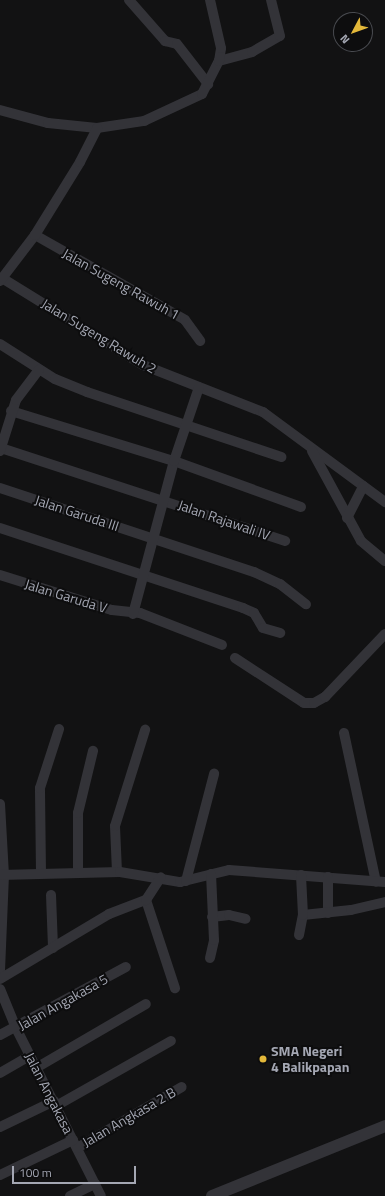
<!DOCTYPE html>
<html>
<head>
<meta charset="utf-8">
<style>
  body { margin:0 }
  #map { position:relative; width:385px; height:1196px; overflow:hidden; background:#121213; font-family:"Titillium Web",sans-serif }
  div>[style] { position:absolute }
  .minor>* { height:10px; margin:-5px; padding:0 5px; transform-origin:5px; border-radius:5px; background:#333338 }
  .tertiary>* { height:12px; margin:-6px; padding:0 6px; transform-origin:6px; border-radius:6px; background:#333338 }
  .dots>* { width:11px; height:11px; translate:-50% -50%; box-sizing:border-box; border:2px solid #0d0d0e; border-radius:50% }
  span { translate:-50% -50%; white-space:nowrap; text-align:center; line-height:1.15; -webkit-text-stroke:4px #0d0d0e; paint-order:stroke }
  .street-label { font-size:14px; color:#a4a7b3 }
  .poi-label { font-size:14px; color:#a4a7b3; font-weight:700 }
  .left { translate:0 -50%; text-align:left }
  .north { position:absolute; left:333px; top:12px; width:40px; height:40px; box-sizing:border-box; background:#0d0d0e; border:1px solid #494b50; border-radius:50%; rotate:229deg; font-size:11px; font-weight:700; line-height:16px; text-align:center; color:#a4a7b3 }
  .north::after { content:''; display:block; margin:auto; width:14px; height:18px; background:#e3b83a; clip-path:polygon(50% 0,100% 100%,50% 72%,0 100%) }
  .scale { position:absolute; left:12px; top:1166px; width:124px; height:18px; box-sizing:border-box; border:2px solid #a4a7b3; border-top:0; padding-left:5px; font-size:12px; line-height:14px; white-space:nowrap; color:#a4a7b3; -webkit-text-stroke:3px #0d0d0e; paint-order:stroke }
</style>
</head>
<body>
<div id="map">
  <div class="minor">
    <i style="left:129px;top:0;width:55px;rotate:48.7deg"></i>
    <i style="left:165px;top:41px;width:12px;rotate:14deg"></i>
    <i style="left:177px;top:44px;width:51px;rotate:52.2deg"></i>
    <i style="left:219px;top:61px;width:34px;rotate:-15deg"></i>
    <i style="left:252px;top:52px;width:32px;rotate:-30deg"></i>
    <i style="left:280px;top:36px;width:37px;rotate:-104deg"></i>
    <i style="left:0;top:110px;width:50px;rotate:15.2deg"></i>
    <i style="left:48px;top:123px;width:49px;rotate:5.8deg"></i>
    <i style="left:97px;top:128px;width:48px;rotate:-8.5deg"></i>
    <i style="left:144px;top:121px;width:64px;rotate:-25deg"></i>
    <i style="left:202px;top:94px;width:37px;rotate:-63deg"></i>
    <i style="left:219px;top:61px;width:13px;rotate:-81deg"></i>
    <i style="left:221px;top:48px;width:49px;rotate:-102.9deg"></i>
    <i style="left:35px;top:235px;width:172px;rotate:29.5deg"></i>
    <i style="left:185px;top:320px;width:26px;rotate:54deg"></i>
    <i style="left:2px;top:278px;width:166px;rotate:31.7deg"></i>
    <i style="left:143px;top:365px;width:129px;rotate:21.4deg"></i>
    <i style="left:263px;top:412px;width:152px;rotate:36.4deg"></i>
    <i style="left:0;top:281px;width:58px;rotate:-52.7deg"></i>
    <i style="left:35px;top:235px;width:86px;rotate:-58.3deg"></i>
    <i style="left:80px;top:162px;width:38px;rotate:-63deg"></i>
    <i style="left:0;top:344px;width:65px;rotate:32.5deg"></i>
    <i style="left:55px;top:379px;width:35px;rotate:22deg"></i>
    <i style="left:87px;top:392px;width:205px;rotate:18.5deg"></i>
    <i style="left:11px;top:411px;width:170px;rotate:17.1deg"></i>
    <i style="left:174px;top:461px;width:135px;rotate:19.9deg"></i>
    <i style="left:1px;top:448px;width:299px;rotate:18.1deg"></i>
    <i style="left:0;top:451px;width:53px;rotate:-72.6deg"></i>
    <i style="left:16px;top:400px;width:38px;rotate:-53deg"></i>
    <i style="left:312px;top:451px;width:102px;rotate:61.4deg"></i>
    <i style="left:361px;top:541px;width:31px;rotate:40deg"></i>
    <i style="left:0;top:488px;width:268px;rotate:18.3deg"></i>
    <i style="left:254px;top:572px;width:29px;rotate:25deg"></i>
    <i style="left:280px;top:584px;width:33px;rotate:38deg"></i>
    <i style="left:347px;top:518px;width:36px;rotate:-63deg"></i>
    <i style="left:0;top:528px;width:256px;rotate:18.2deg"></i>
    <i style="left:243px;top:608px;width:12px;rotate:24deg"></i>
    <i style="left:254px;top:613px;width:17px;rotate:59deg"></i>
    <i style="left:263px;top:628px;width:18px;rotate:16deg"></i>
    <i style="left:0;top:575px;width:117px;rotate:17.4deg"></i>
    <i style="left:112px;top:610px;width:28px;rotate:6deg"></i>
    <i style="left:140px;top:613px;width:88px;rotate:21.3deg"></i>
    <i style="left:133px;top:614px;width:158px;rotate:-75deg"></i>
    <i style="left:174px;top:461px;width:78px;rotate:-71.3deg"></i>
    <i style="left:235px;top:658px;width:82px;rotate:33.1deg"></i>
    <i style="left:304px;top:703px;width:10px"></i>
    <i style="left:314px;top:703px;width:13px;rotate:-29deg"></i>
    <i style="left:325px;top:697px;width:87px;rotate:-46.4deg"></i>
    <i style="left:344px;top:733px;width:152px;rotate:77.9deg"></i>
    <i style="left:0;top:804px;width:71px;rotate:86.8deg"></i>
    <i style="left:4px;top:875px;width:95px;rotate:92.4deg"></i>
    <i style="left:117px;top:872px;width:46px;rotate:-92.5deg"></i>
    <i style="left:115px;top:826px;width:101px;rotate:-72.6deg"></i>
    <i style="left:41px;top:873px;width:85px;rotate:-90.7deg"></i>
    <i style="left:40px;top:788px;width:62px;rotate:-72.1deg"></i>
    <i style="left:78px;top:873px;width:60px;rotate:-90deg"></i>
    <i style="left:78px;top:813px;width:64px;rotate:-76.4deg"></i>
    <i style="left:0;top:875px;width:120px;rotate:-1.4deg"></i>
    <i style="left:120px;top:872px;width:61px;rotate:9.5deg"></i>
    <i style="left:180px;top:882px;width:50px;rotate:-13.8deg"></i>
    <i style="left:229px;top:870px;width:156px;rotate:4.4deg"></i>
    <i style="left:328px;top:877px;width:36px;rotate:90deg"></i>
    <i style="left:186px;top:881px;width:111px;rotate:-75.3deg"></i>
    <i style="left:51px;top:895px;width:53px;rotate:87.8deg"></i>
    <i style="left:146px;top:900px;width:93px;rotate:71.8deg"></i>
    <i style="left:303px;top:915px;width:48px;rotate:-5.9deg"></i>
    <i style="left:351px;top:910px;width:35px;rotate:-13deg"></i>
    <i style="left:212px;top:917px;width:17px;rotate:-7deg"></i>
    <i style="left:229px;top:915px;width:17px;rotate:13deg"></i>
    <i style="left:299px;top:935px;width:20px;rotate:-79deg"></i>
    <i style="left:303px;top:915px;width:40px;rotate:-92.9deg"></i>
    <i style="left:210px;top:958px;width:18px;rotate:-77deg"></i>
    <i style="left:214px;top:940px;width:66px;rotate:-92.6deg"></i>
    <i style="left:0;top:979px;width:127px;rotate:-30.8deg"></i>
    <i style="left:109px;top:914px;width:40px;rotate:-21deg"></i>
    <i style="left:146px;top:900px;width:27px;rotate:-57deg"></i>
    <i style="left:0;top:989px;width:42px;rotate:67.7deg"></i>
    <i style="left:16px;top:1028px;width:188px;rotate:63.2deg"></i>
    <i style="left:0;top:1035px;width:143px;rotate:-28.4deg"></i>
    <i style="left:36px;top:1068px;width:127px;rotate:-30.2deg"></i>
    <i style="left:0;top:1073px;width:34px;rotate:-30deg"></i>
    <i style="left:56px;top:1106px;width:132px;rotate:-29.5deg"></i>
    <i style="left:0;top:1127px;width:60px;rotate:-25.7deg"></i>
    <i style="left:77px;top:1148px;width:121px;rotate:-30.2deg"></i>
    <i style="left:0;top:1175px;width:81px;rotate:-25.6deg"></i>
    <i style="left:70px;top:1196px;width:28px;rotate:-26deg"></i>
  </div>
  <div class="tertiary">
    <i style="left:212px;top:1196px;width:187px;rotate:-22deg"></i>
  </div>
  <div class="dots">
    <i style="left:263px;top:1059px;background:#e3b83a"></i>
  </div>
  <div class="street-label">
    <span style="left:121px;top:284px;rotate:29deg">Jalan Sugeng Rawuh 1</span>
    <span style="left:99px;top:336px;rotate:31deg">Jalan Sugeng Rawuh 2</span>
    <span style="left:77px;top:513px;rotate:18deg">Jalan Garuda III</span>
    <span style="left:224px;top:520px;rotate:19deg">Jalan Rajawali IV</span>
    <span style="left:66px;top:596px;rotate:17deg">Jalan Garuda V</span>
    <span style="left:63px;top:1002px;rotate:-29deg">Jalan Angakasa 5</span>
    <span style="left:49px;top:1093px;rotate:63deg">Jalan Angakasa</span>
    <span style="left:129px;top:1117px;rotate:-30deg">Jalan Angkasa 2 B</span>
  </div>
  <div class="poi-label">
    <span class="left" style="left:271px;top:1059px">SMA Negeri<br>4 Balikpapan</span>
  </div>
  <div class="north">N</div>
  <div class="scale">100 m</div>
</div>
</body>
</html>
